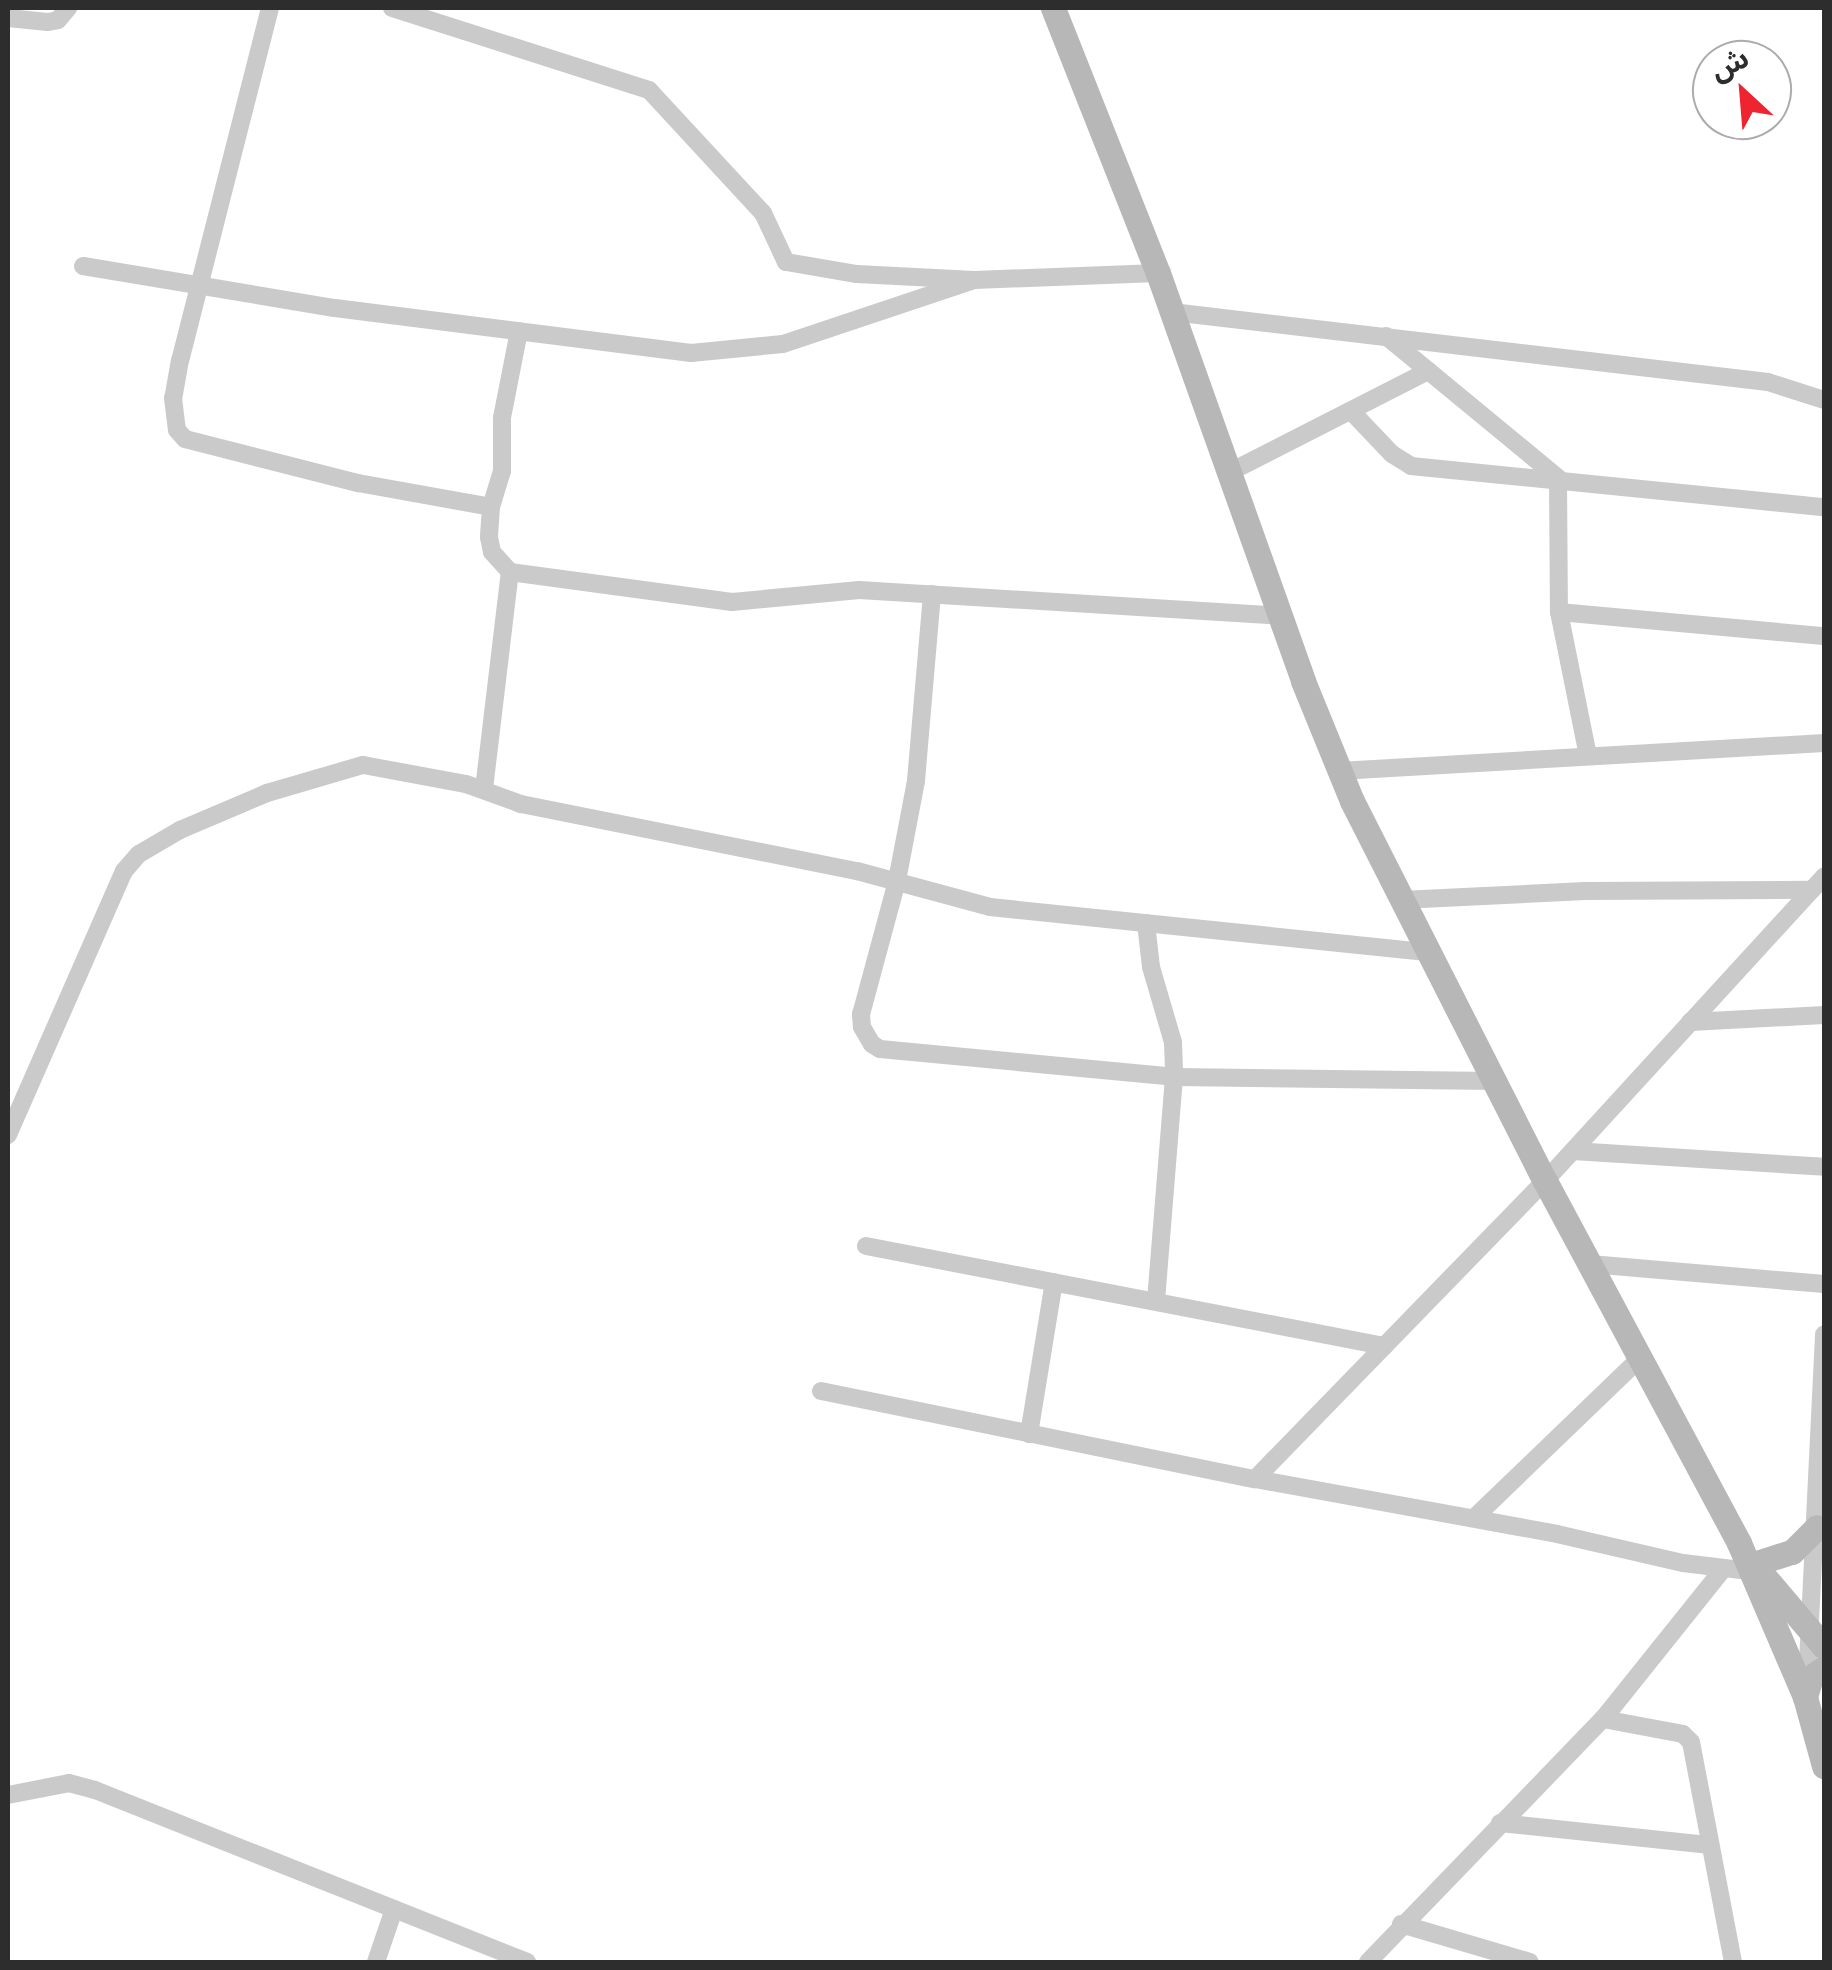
<!DOCTYPE html>
<html>
<head>
<meta charset="utf-8">
<style>
  body { margin:0 }
  #map { position:relative; width:1832px; height:1970px; overflow:hidden; background:#fff; font-family:"Nunito Sans","Noto Sans Arabic",sans-serif }
  div>[style] { position:absolute }
  .street>* { height:18px; margin:-9px; padding:0 9px; transform-origin:9px; border-radius:9px; background:#cacaca }
  .secondary>* { height:25px; margin:-12.5px; padding:0 12.5px; transform-origin:12.5px; border-radius:12.5px; background:#b7b7b7 }
  span { translate:-50% -50%; white-space:nowrap; text-align:center; line-height:1.15; -webkit-text-stroke:10px #fff; paint-order:stroke }
  .frame { position:absolute; inset:0; border:10px solid #2d2d2d; pointer-events:none }
  .north { position:absolute; left:1692px; top:40px; width:100px; height:100px; box-sizing:border-box; background:#fff; border:2px solid #ababab; border-radius:50%; rotate:334deg; font-size:28px; font-weight:700; line-height:40px; text-align:center; color:#2d2d2d }
  .north::after { content:''; display:block; margin:auto; width:35px; height:45px; background:#ee2530; clip-path:polygon(50% 0,100% 100%,50% 72%,0 100%) }
</style>
</head>
<body>
<div id="map">
  <div class="street">
    <i style="left:270px;top:8px;width:363px;rotate:104.3deg"></i>
    <i style="left:180px;top:360px;width:39px;rotate:100deg"></i>
    <i style="left:173px;top:398px;width:32px;rotate:83deg"></i>
    <i style="left:177px;top:430px;width:12px;rotate:48deg"></i>
    <i style="left:185px;top:439px;width:179px;rotate:14.3deg"></i>
    <i style="left:358px;top:483px;width:135px;rotate:10.2deg"></i>
    <i style="left:392px;top:8px;width:270px;rotate:17.7deg"></i>
    <i style="left:649px;top:90px;width:168px;rotate:47.2deg"></i>
    <i style="left:763px;top:213px;width:54px;rotate:64.9deg"></i>
    <i style="left:786px;top:262px;width:72px;rotate:9.6deg"></i>
    <i style="left:857px;top:274px;width:117px;rotate:2.9deg"></i>
    <i style="left:974px;top:280px;width:184px;rotate:-2.2deg"></i>
    <i style="left:8px;top:18px;width:40px;rotate:5.7deg"></i>
    <i style="left:48px;top:22px;width:10px;rotate:-11deg"></i>
    <i style="left:58px;top:20px;width:16px;rotate:-50deg"></i>
    <i style="left:83px;top:266px;width:255px;rotate:9.5deg"></i>
    <i style="left:335px;top:308px;width:359px;rotate:7.2deg"></i>
    <i style="left:691px;top:353px;width:92px;rotate:-5.6deg"></i>
    <i style="left:783px;top:344px;width:201px;rotate:-18.5deg"></i>
    <i style="left:1172px;top:312px;width:600px;rotate:6.7deg"></i>
    <i style="left:1768px;top:382px;width:59px;rotate:17.8deg"></i>
    <i style="left:519px;top:331px;width:89px;rotate:101.1deg"></i>
    <i style="left:502px;top:418px;width:53px;rotate:90deg"></i>
    <i style="left:502px;top:471px;width:38px;rotate:107deg"></i>
    <i style="left:491px;top:507px;width:30px;rotate:94deg"></i>
    <i style="left:489px;top:537px;width:15px;rotate:79deg"></i>
    <i style="left:492px;top:552px;width:27px;rotate:48deg"></i>
    <i style="left:510px;top:572px;width:224px;rotate:7.7deg"></i>
    <i style="left:732px;top:602px;width:128px;rotate:-5.4deg"></i>
    <i style="left:859px;top:590px;width:421px;rotate:3.5deg"></i>
    <i style="left:1386px;top:336px;width:223px;rotate:39.5deg"></i>
    <i style="left:1558px;top:478px;width:134px;rotate:89.6deg"></i>
    <i style="left:1559px;top:612px;width:147px;rotate:78.6deg"></i>
    <i style="left:1351px;top:411px;width:59px;rotate:46.4deg"></i>
    <i style="left:1392px;top:454px;width:22px;rotate:32deg"></i>
    <i style="left:1411px;top:466px;width:415px;rotate:5.7deg"></i>
    <i style="left:1228px;top:473px;width:225px;rotate:-27deg"></i>
    <i style="left:932px;top:594px;width:188px;rotate:94.9deg"></i>
    <i style="left:916px;top:781px;width:102px;rotate:100.8deg"></i>
    <i style="left:897px;top:881px;width:138px;rotate:105.1deg"></i>
    <i style="left:861px;top:1014px;width:13px;rotate:86deg"></i>
    <i style="left:862px;top:1027px;width:20px;rotate:60deg"></i>
    <i style="left:872px;top:1044px;width:9px;rotate:32deg"></i>
    <i style="left:880px;top:1049px;width:295px;rotate:5.4deg"></i>
    <i style="left:1174px;top:1077px;width:320px;rotate:0.7deg"></i>
    <i style="left:1559px;top:612px;width:266px;rotate:5.2deg"></i>
    <i style="left:1339px;top:771px;width:486px;rotate:-3.3deg"></i>
    <i style="left:484px;top:789px;width:219px;rotate:-83.2deg"></i>
    <i style="left:1401px;top:900px;width:184px;rotate:-2.8deg"></i>
    <i style="left:1585px;top:891px;width:227px;rotate:-0.3deg"></i>
    <i style="left:1146px;top:923px;width:44px;rotate:83.5deg"></i>
    <i style="left:1151px;top:967px;width:78px;rotate:73.7deg"></i>
    <i style="left:1173px;top:1042px;width:35px;rotate:88deg"></i>
    <i style="left:1174px;top:1077px;width:225px;rotate:94.6deg"></i>
    <i style="left:1690px;top:1022px;width:134px;rotate:-3deg"></i>
    <i style="left:8px;top:1135px;width:288px;rotate:-66.3deg"></i>
    <i style="left:124px;top:871px;width:23px;rotate:-49deg"></i>
    <i style="left:139px;top:854px;width:48px;rotate:-30.3deg"></i>
    <i style="left:180px;top:830px;width:95px;rotate:-23deg"></i>
    <i style="left:267px;top:793px;width:100px;rotate:-16.3deg"></i>
    <i style="left:363px;top:765px;width:105px;rotate:10.5deg"></i>
    <i style="left:466px;top:784px;width:59px;rotate:20deg"></i>
    <i style="left:521px;top:804px;width:343px;rotate:11.3deg"></i>
    <i style="left:857px;top:871px;width:138px;rotate:15.1deg"></i>
    <i style="left:990px;top:907px;width:439px;rotate:5.9deg"></i>
    <i style="left:1573px;top:1151px;width:252px;rotate:3.6deg"></i>
    <i style="left:866px;top:1246px;width:528px;rotate:10.93deg"></i>
    <i style="left:1590px;top:1264px;width:235px;rotate:4.9deg"></i>
    <i style="left:821px;top:1391px;width:443px;rotate:11.5deg"></i>
    <i style="left:1255px;top:1479px;width:307px;rotate:10.3deg"></i>
    <i style="left:1557px;top:1534px;width:129px;rotate:13deg"></i>
    <i style="left:1683px;top:1563px;width:75px;rotate:6.9deg"></i>
    <i style="left:1029px;top:1434px;width:154px;rotate:-80.7deg"></i>
    <i style="left:1255px;top:1479px;width:416px;rotate:-45.8deg"></i>
    <i style="left:1545px;top:1181px;width:413px;rotate:-47.5deg"></i>
    <i style="left:1474px;top:1518px;width:231px;rotate:-43.9deg"></i>
    <i style="left:1807px;top:1683px;width:349px;rotate:-87.2deg"></i>
    <i style="left:1603px;top:1719px;width:81px;rotate:10.6deg"></i>
    <i style="left:1683px;top:1734px;width:11px;rotate:45deg"></i>
    <i style="left:1691px;top:1742px;width:224px;rotate:79.2deg"></i>
    <i style="left:8px;top:1795px;width:62px;rotate:-11.1deg"></i>
    <i style="left:69px;top:1783px;width:27px;rotate:15deg"></i>
    <i style="left:95px;top:1790px;width:465px;rotate:21.7deg"></i>
    <i style="left:1500px;top:1823px;width:209px;rotate:6deg"></i>
    <i style="left:1401px;top:1924px;width:134px;rotate:16.4deg"></i>
    <i style="left:376px;top:1962px;width:56px;rotate:-71.2deg"></i>
    <i style="left:1368px;top:1962px;width:338px;rotate:-46deg"></i>
    <i style="left:1603px;top:1719px;width:192px;rotate:-51.3deg"></i>
  </div>
  <div class="secondary">
    <i style="left:1053px;top:8px;width:285px;rotate:68.4deg"></i>
    <i style="left:1158px;top:273px;width:433px;rotate:70.4deg"></i>
    <i style="left:1303px;top:681px;width:130px;rotate:67.8deg"></i>
    <i style="left:1352px;top:801px;width:426px;rotate:63.1deg"></i>
    <i style="left:1545px;top:1181px;width:411px;rotate:61.8deg"></i>
    <i style="left:1739px;top:1543px;width:168px;rotate:66.8deg"></i>
    <i style="left:1754px;top:1564px;width:40px;rotate:-18deg"></i>
    <i style="left:1792px;top:1552px;width:35px;rotate:-45deg"></i>
    <i style="left:1763px;top:1575px;width:94px;rotate:49.7deg"></i>
    <i style="left:1824px;top:1668px;width:16px;rotate:145deg"></i>
    <i style="left:1811px;top:1677px;width:21px;rotate:107deg"></i>
    <i style="left:1805px;top:1697px;width:72px;rotate:74.6deg"></i>
  </div>
  <div class="frame"></div>
  <div class="north">ش</div>
</div>
</body>
</html>
